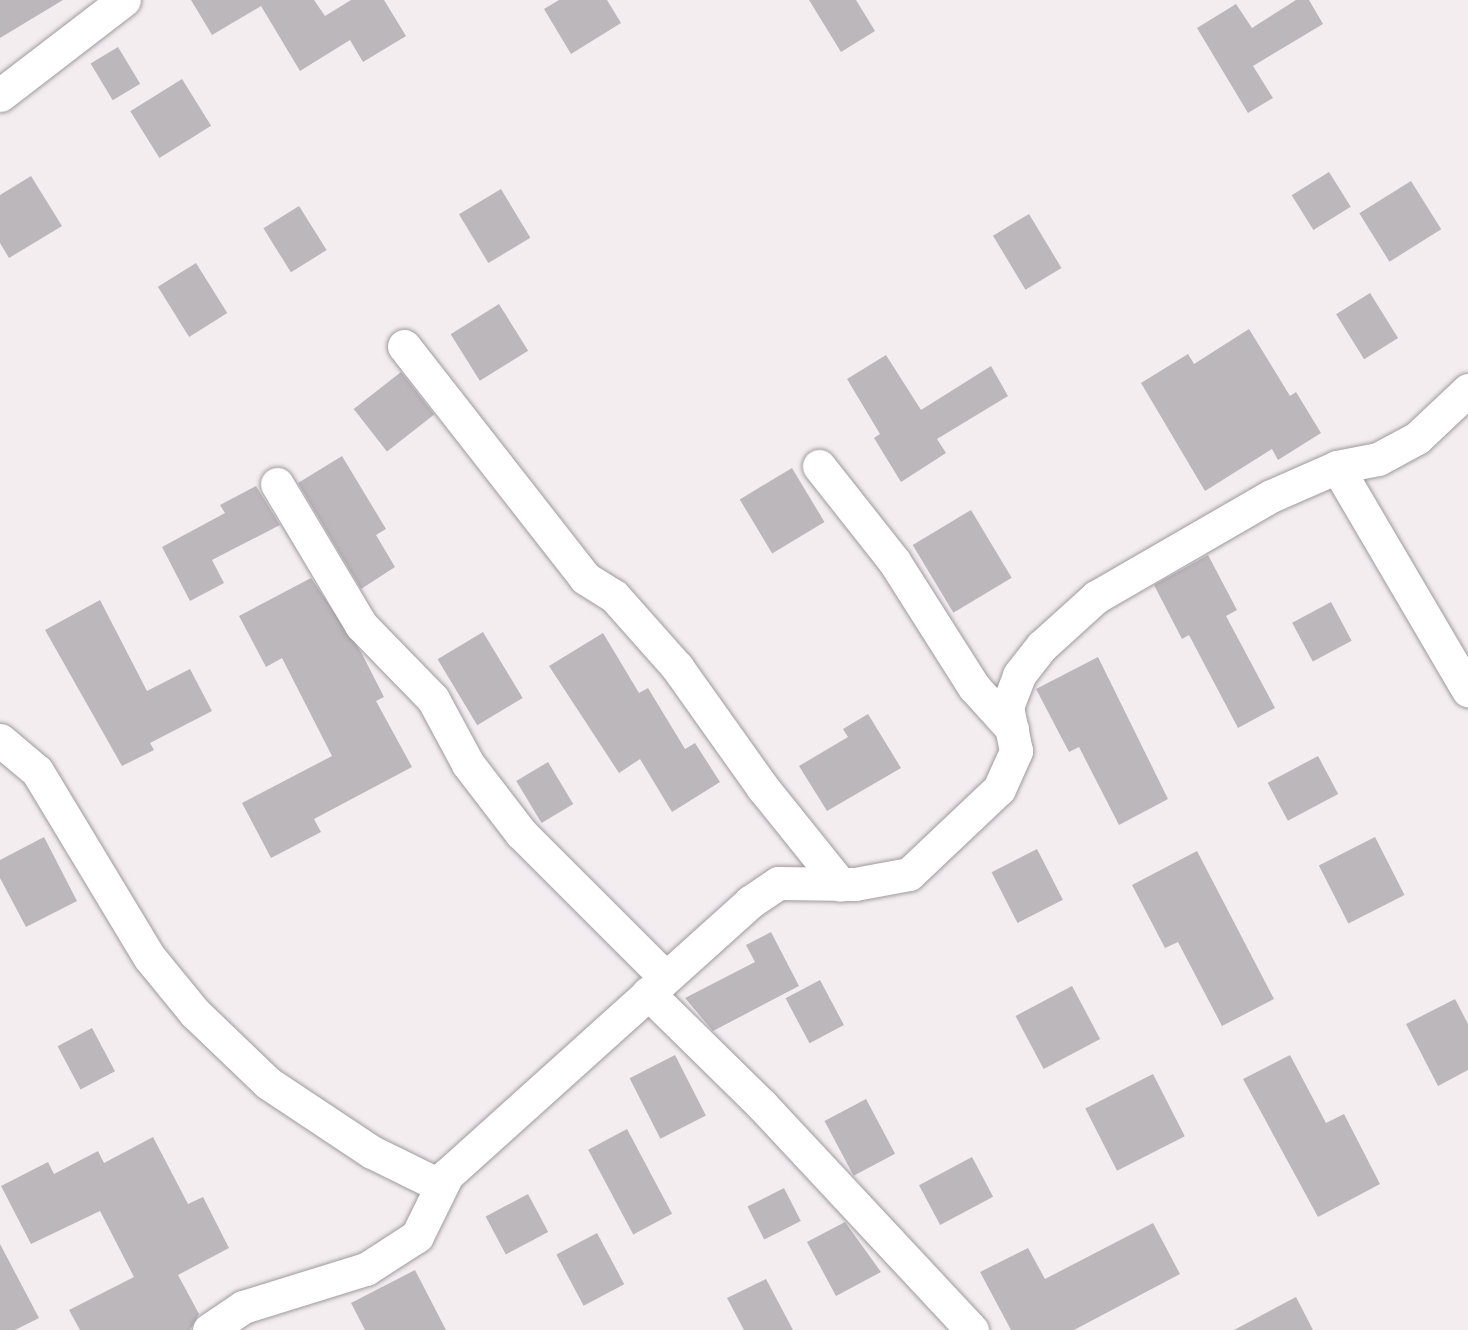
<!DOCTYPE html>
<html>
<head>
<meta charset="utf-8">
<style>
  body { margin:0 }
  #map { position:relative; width:1468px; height:1330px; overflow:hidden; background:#f3edf0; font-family:Quicksand,sans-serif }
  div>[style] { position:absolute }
  .building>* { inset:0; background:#bcb7ba; transform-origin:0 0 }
  .roads { filter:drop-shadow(0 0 2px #9f9a9c) drop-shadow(0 0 2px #9f9a9c) }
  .minor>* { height:33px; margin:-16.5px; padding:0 16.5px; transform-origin:16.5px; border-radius:16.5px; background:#fff }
  .major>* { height:33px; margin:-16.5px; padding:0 16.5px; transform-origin:16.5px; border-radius:16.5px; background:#fff }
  span { translate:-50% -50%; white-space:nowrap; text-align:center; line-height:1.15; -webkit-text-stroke:5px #fefbfd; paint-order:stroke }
</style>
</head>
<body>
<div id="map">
  <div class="building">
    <i style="clip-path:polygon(0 0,63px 0,0 38px)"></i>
    <i style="clip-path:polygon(191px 0,314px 0,325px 16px,351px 0,384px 0,406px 36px,363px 62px,350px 40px,300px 71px,261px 6px,212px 35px)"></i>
    <i style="clip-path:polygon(559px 0,607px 0,621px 23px,571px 54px,544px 9px)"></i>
    <i style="clip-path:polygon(809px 0,856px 0,875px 31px,841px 52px)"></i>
    <i style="clip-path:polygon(1296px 0,1309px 0,1323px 24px,1253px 66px,1273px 98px,1248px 113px,1197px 28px,1236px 4px,1252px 28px)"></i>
    <i style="left:118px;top:47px;width:43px;height:32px;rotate:59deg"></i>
    <i style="left:182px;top:79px;width:55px;height:61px;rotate:58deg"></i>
    <i style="left:1329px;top:172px;width:41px;height:44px;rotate:58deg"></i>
    <i style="clip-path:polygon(31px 176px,62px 226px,9px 258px,0 243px,0 195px)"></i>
    <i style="left:1411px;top:181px;width:57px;height:61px;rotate:58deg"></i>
    <i style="left:501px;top:189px;width:57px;height:49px;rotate:59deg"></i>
    <i style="left:299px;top:206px;width:52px;height:42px;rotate:58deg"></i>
    <i style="left:1029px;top:214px;width:63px;height:42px;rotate:59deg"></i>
    <i style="left:196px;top:263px;width:59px;height:45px;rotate:58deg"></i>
    <i style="left:1370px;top:293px;width:53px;height:40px;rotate:58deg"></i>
    <i style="left:499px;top:304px;width:55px;height:57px;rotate:58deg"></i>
    <i style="clip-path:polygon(1249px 329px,1290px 396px,1296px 392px,1321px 433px,1278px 460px,1272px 449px,1205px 491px,1141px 383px,1188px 354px,1194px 364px)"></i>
    <i style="clip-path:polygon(886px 355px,921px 410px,991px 366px,1008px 396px,937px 439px,946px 453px,901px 482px,874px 438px,880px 434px,847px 379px)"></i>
    <i style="left:401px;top:372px;width:54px;height:60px;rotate:52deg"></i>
    <i style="clip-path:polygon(342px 456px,386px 529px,376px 535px,395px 567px,361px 589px,298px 483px)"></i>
    <i style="left:792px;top:468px;width:63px;height:61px;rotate:59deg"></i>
    <i style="clip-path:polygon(256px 486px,280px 525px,212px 560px,224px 583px,190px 601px,162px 547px,225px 513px,220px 505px)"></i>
    <i style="left:971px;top:510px;width:79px;height:68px;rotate:59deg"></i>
    <i style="clip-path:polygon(1208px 555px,1237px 610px,1226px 616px,1275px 708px,1238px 728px,1189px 635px,1182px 639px,1154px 585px)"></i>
    <i style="clip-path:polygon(311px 578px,361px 652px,384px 697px,376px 701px,412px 767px,314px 819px,321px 832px,271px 858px,242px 803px,332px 756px,282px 658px,266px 667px,239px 616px)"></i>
    <i style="clip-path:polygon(100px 600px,147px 691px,190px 669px,212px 711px,150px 743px,154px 750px,122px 766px,45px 630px)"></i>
    <i style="left:1331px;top:602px;width:44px;height:44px;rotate:62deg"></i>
    <i style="left:483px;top:632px;width:77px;height:53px;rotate:59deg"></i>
    <i style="clip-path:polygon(603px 633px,639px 693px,648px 688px,685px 749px,695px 743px,720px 782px,672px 812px,640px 759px,619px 773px,549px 666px)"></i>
    <i style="clip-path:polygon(1098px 657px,1168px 799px,1119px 825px,1079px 747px,1069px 752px,1036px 689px)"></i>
    <i style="clip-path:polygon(868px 714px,901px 768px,827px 811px,799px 766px,848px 737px,843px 729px)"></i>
    <i style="left:1318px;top:756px;width:43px;height:57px;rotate:62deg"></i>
    <i style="left:548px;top:762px;width:49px;height:37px;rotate:59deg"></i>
    <i style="clip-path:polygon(44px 837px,77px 901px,26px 927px,0 878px,0 860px)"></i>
    <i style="left:1375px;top:837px;width:65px;height:63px;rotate:63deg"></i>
    <i style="left:1037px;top:849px;width:57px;height:51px;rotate:63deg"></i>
    <i style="clip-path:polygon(1197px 851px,1274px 999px,1222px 1026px,1178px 942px,1165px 948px,1132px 885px)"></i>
    <i style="clip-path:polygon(771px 932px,799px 986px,713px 1031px,685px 998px,755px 962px,746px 945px)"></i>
    <i style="left:820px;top:980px;width:51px;height:39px;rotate:62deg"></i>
    <i style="left:1072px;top:986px;width:60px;height:64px;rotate:62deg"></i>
    <i style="clip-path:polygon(1455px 999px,1468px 1024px,1468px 1070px,1438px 1086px,1406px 1024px)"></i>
    <i style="left:92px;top:1028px;width:49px;height:39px;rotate:62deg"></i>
    <i style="left:675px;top:1055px;width:68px;height:51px;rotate:63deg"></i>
    <i style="clip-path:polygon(1290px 1055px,1326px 1123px,1344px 1114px,1380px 1184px,1318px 1217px,1243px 1079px)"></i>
    <i style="left:1153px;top:1074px;width:70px;height:76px;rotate:63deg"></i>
    <i style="left:866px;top:1099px;width:62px;height:47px;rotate:62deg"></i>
    <i style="left:627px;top:1129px;width:96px;height:44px;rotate:62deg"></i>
    <i style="clip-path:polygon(153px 1137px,188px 1204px,203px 1197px,229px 1248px,178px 1275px,199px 1314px,190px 1330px,80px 1330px,69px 1310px,134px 1277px,100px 1211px,31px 1244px,1px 1186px,48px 1162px,54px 1174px,98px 1151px,104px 1163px)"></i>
    <i style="left:972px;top:1157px;width:45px;height:60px;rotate:62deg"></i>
    <i style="left:784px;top:1188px;width:37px;height:41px;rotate:63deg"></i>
    <i style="left:528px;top:1194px;width:43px;height:48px;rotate:62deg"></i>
    <i style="clip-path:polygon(845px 1222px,881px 1272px,836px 1296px,807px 1242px)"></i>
    <i style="clip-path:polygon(1153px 1223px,1180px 1274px,1074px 1330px,1011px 1330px,980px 1272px,1028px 1248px,1045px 1279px)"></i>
    <i style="left:597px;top:1233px;width:58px;height:46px;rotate:62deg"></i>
    <i style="clip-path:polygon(0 1244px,39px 1318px,15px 1330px,0 1330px)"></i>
    <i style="clip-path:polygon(415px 1270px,446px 1330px,365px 1330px,351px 1303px)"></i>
    <i style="clip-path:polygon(766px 1279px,793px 1330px,744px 1330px,727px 1298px)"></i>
    <i style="clip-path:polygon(1296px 1297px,1313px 1330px,1234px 1330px)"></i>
  </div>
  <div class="roads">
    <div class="minor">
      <i style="left:404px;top:346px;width:294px;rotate:52deg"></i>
      <i style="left:585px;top:578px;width:34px;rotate:32deg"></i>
      <i style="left:614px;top:596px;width:95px;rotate:48.4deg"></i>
      <i style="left:677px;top:667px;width:148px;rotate:54.6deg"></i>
      <i style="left:763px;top:788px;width:124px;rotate:51.2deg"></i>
      <i style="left:1468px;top:390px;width:70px;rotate:136.7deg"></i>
      <i style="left:1417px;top:438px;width:44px;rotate:151.7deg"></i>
      <i style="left:1378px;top:459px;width:42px;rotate:169deg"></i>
      <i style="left:1337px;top:467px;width:259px;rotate:59.6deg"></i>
      <i style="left:819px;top:466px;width:121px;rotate:51.7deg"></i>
      <i style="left:894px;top:561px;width:149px;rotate:57.6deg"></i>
      <i style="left:974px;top:687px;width:57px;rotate:47.9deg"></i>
      <i style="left:277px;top:484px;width:164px;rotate:59.2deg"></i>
      <i style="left:361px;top:625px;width:103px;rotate:45.8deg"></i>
      <i style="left:433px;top:699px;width:74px;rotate:61.7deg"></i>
      <i style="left:468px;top:764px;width:87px;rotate:52.5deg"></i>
      <i style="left:521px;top:833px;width:204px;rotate:45deg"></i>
      <i style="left:0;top:740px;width:48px;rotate:40deg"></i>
      <i style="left:37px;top:771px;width:218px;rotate:58.9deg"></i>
      <i style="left:150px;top:958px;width:71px;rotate:50.7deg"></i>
      <i style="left:195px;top:1013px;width:101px;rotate:43.8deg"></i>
      <i style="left:268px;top:1083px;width:125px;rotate:33.6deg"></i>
      <i style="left:372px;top:1152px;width:77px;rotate:26.2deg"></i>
      <i style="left:648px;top:993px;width:160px;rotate:44.5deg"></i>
      <i style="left:762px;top:1105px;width:308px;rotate:47deg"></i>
      <i style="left:209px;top:1330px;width:41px;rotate:-34.1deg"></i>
      <i style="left:243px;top:1307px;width:129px;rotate:-17.2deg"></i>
      <i style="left:366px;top:1269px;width:61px;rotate:-32.9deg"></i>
      <i style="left:417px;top:1236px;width:68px;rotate:-63.8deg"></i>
      <i style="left:447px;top:1175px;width:408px;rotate:-42deg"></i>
      <i style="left:750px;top:902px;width:34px;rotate:-34deg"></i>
      <i style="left:778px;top:883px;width:77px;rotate:0.7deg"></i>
      <i style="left:855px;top:884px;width:55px;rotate:-10.5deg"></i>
      <i style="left:909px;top:874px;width:124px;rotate:-43.4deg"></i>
      <i style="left:999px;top:789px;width:42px;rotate:-65.9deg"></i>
      <i style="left:1016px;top:751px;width:45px;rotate:-101.6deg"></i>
      <i style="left:1007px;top:707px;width:34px;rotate:-69deg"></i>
      <i style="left:1019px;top:675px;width:37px;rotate:-52deg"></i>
      <i style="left:1042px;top:646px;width:73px;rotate:-42.2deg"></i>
      <i style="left:1096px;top:597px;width:202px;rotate:-30deg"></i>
      <i style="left:1271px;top:496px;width:72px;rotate:-23.7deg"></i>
    </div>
    <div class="major">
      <i style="left:0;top:95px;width:156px;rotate:-37.5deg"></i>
    </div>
  </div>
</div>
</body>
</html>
